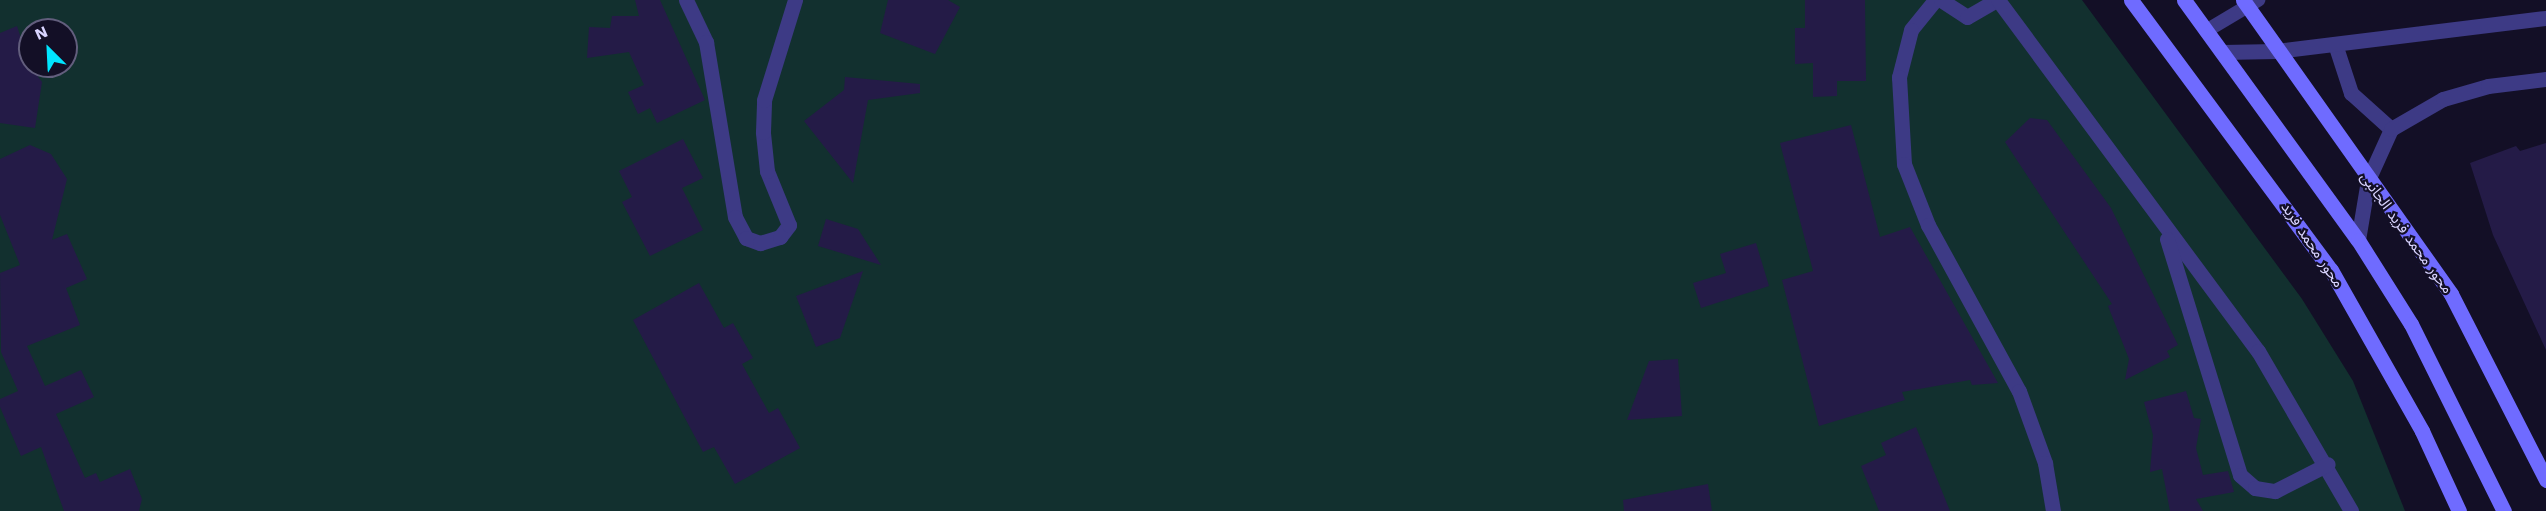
<!DOCTYPE html>
<html>
<head>
<meta charset="utf-8">
<style>
  body { margin:0 }
  #map { position:relative; width:2546px; height:511px; overflow:hidden; background:#130f26; font-family:"Work Sans","Noto Sans Arabic",sans-serif }
  div>[style] { position:absolute }
  .green>* { inset:0; background:#12302f }
  .building>* { inset:0; background:#241b47 }
  .lane>* { height:14px; margin:-7px; padding:0 7px; transform-origin:7px; border-radius:7px; background:#3d3a85 }
  .street>* { height:15px; margin:-7.5px; padding:0 7.5px; transform-origin:7.5px; border-radius:7.5px; background:#3d3a85 }
  .secondary>* { height:15px; margin:-7.5px; padding:0 7.5px; transform-origin:7.5px; border-radius:7.5px; background:#6f6bff }
  span { translate:-50% -50%; white-space:nowrap; text-align:center; line-height:1.15; -webkit-text-stroke:4.5px #130f26; paint-order:stroke }
  .street-label { font-size:15px; color:#d9d4ff }
  .north { position:absolute; left:18px; top:18px; width:60px; height:60px; box-sizing:border-box; background:#130f26; border:2px solid #625e7d; border-radius:50%; rotate:336deg; font-size:16px; font-weight:700; line-height:24px; text-align:center; color:#d9d4ff }
  .north::after { content:''; display:block; margin:auto; width:21px; height:27px; background:#00e5ff; clip-path:polygon(50% 0,100% 100%,50% 72%,0 100%) }
</style>
</head>
<body>
<div id="map">
  <div class="green">
    <i style="clip-path:polygon(evenodd,0 0,2082px 0,2302px 299px,2353px 381px,2405px 511px,0 511px,0 0,30px 30px,66px 30px,66px 66px,30px 66px,30px 30px)"></i>
  </div>
  <div class="building">
    <i style="clip-path:polygon(635px 0,660px 0,705px 100px,657px 123px,650px 108px,638px 114px,628px 92px,644px 85px,629px 52px,587px 58px,589px 27px,610px 28px,612px 16px,639px 16px)"></i>
    <i style="clip-path:polygon(888px 0,948px 0,960px 7px,935px 54px,880px 33px)"></i>
    <i style="clip-path:polygon(1805px 0,1865px 0,1866px 81px,1837px 81px,1837px 96px,1813px 97px,1813px 63px,1795px 64px,1795px 28px,1805px 28px)"></i>
    <i style="clip-path:polygon(17px 26px,30px 66px,42px 82px,35px 128px,0 123px,0 33px)"></i>
    <i style="clip-path:polygon(845px 77px,920px 84px,920px 93px,868px 100px,853px 183px,804px 121px,844px 90px)"></i>
    <i style="clip-path:polygon(2030px 118px,2047px 120px,2111px 208px,2178px 345px,2167px 351px,2170px 357px,2125px 380px,2129px 359px,2108px 306px,2112px 304px,2005px 142px)"></i>
    <i style="clip-path:polygon(1851px 125px,1880px 237px,1910px 227px,1998px 383px,1972px 385px,1970px 380px,1902px 392px,1905px 400px,1819px 426px,1782px 280px,1813px 271px,1780px 143px)"></i>
    <i style="clip-path:polygon(683px 139px,703px 178px,682px 188px,703px 230px,650px 256px,622px 202px,632px 197px,619px 171px)"></i>
    <i style="clip-path:polygon(2546px 143px,2546px 350px,2493px 235px,2470px 163px,2516px 146px,2520px 151px)"></i>
    <i style="clip-path:polygon(30px 145px,51px 154px,67px 179px,52px 240px,67px 234px,87px 279px,66px 288px,80px 325px,27px 346px,45px 386px,81px 370px,94px 397px,56px 414px,85px 478px,96px 473px,100px 482px,130px 469px,142px 499px,139px 511px,64px 511px,41px 447px,21px 456px,0 407px,0 399px,18px 391px,1px 352px,0 273px,20px 265px,0 215px,0 159px)"></i>
    <i style="clip-path:polygon(826px 219px,858px 229px,881px 265px,818px 246px)"></i>
    <i style="clip-path:polygon(1756px 243px,1769px 286px,1701px 308px,1693px 283px,1726px 273px,1720px 254px)"></i>
    <i style="clip-path:polygon(863px 271px,840px 338px,816px 347px,796px 296px)"></i>
    <i style="clip-path:polygon(699px 283px,724px 328px,733px 323px,753px 358px,742px 364px,769px 413px,778px 408px,800px 448px,735px 484px,714px 447px,703px 452px,633px 320px)"></i>
    <i style="clip-path:polygon(1678px 359px,1682px 416px,1627px 420px,1649px 361px)"></i>
    <i style="clip-path:polygon(2186px 391px,2194px 418px,2201px 419px,2196px 448px,2203px 475px,2228px 471px,2234px 492px,2196px 499px,2203px 511px,2170px 511px,2162px 469px,2150px 472px,2153px 435px,2144px 402px)"></i>
    <i style="clip-path:polygon(1916px 427px,1950px 511px,1879px 511px,1861px 466px,1886px 455px,1881px 443px)"></i>
    <i style="clip-path:polygon(1708px 484px,1712px 511px,1624px 511px,1623px 500px)"></i>
  </div>
  <div class="lane">
    <i style="left:2206px;top:31px;width:61px;rotate:-30.8deg"></i>
  </div>
  <div class="street">
    <i style="left:686px;top:0;width:47px;rotate:64.5deg"></i>
    <i style="left:706px;top:42px;width:177px;rotate:80.6deg"></i>
    <i style="left:735px;top:217px;width:24px;rotate:62deg"></i>
    <i style="left:746px;top:238px;width:15px;rotate:20deg"></i>
    <i style="left:760px;top:243px;width:21px;rotate:-17deg"></i>
    <i style="left:780px;top:237px;width:15px;rotate:-53deg"></i>
    <i style="left:789px;top:225px;width:58px;rotate:-112.2deg"></i>
    <i style="left:767px;top:171px;width:39px;rotate:-96deg"></i>
    <i style="left:763px;top:132px;width:32px;rotate:-88deg"></i>
    <i style="left:764px;top:100px;width:105px;rotate:-72.8deg"></i>
    <i style="left:1935px;top:0;width:38px;rotate:129deg"></i>
    <i style="left:1911px;top:30px;width:49px;rotate:104.3deg"></i>
    <i style="left:1899px;top:77px;width:87px;rotate:86.7deg"></i>
    <i style="left:1904px;top:164px;width:66px;rotate:68.5deg"></i>
    <i style="left:1928px;top:225px;width:189px;rotate:61.3deg"></i>
    <i style="left:2019px;top:391px;width:77px;rotate:70.1deg"></i>
    <i style="left:2045px;top:463px;width:49px;rotate:80.5deg"></i>
    <i style="left:1941px;top:0;width:31px;rotate:33deg"></i>
    <i style="left:1967px;top:17px;width:34px;rotate:-30deg"></i>
    <i style="left:1998px;top:0;width:437px;rotate:53.5deg"></i>
    <i style="left:2258px;top:351px;width:185px;rotate:59.8deg"></i>
    <i style="left:2335px;top:44px;width:52px;rotate:71.9deg"></i>
    <i style="left:2351px;top:93px;width:54px;rotate:42deg"></i>
    <i style="left:2222px;top:52px;width:54px;rotate:-1.1deg"></i>
    <i style="left:2276px;top:51px;width:272px;rotate:-7deg"></i>
    <i style="left:2167px;top:239px;width:247px;rotate:72.8deg"></i>
    <i style="left:2240px;top:475px;width:20px;rotate:41deg"></i>
    <i style="left:2255px;top:488px;width:20px;rotate:9deg"></i>
    <i style="left:2275px;top:491px;width:59px;rotate:-27deg"></i>
    <i style="left:2358px;top:240px;width:61px;rotate:-80.5deg"></i>
    <i style="left:2368px;top:180px;width:56px;rotate:-65.7deg"></i>
    <i style="left:2391px;top:129px;width:60px;rotate:-30deg"></i>
    <i style="left:2443px;top:99px;width:47px;rotate:-16.1deg"></i>
    <i style="left:2488px;top:86px;width:58px;rotate:-6.9deg"></i>
  </div>
  <div class="secondary">
    <i style="left:2131px;top:0;width:336px;rotate:53.5deg"></i>
    <i style="left:2331px;top:270px;width:185px;rotate:60.5deg"></i>
    <i style="left:2422px;top:431px;width:88px;rotate:65.2deg"></i>
    <i style="left:2184px;top:0;width:296px;rotate:54.1deg"></i>
    <i style="left:2358px;top:240px;width:99px;rotate:57.8deg"></i>
    <i style="left:2411px;top:324px;width:209px;rotate:63.6deg"></i>
    <i style="left:2243px;top:0;width:360px;rotate:54.7deg"></i>
    <i style="left:2451px;top:294px;width:209px;rotate:62.9deg"></i>
  </div>
  <div class="street-label">
    <span style="left:2406px;top:233px;rotate:54deg">محور محمد فريد الجانبى</span>
    <span style="left:2312px;top:245px;rotate:56deg">محور محمد فريد</span>
  </div>
  <div class="north">N</div>
</div>
</body>
</html>
